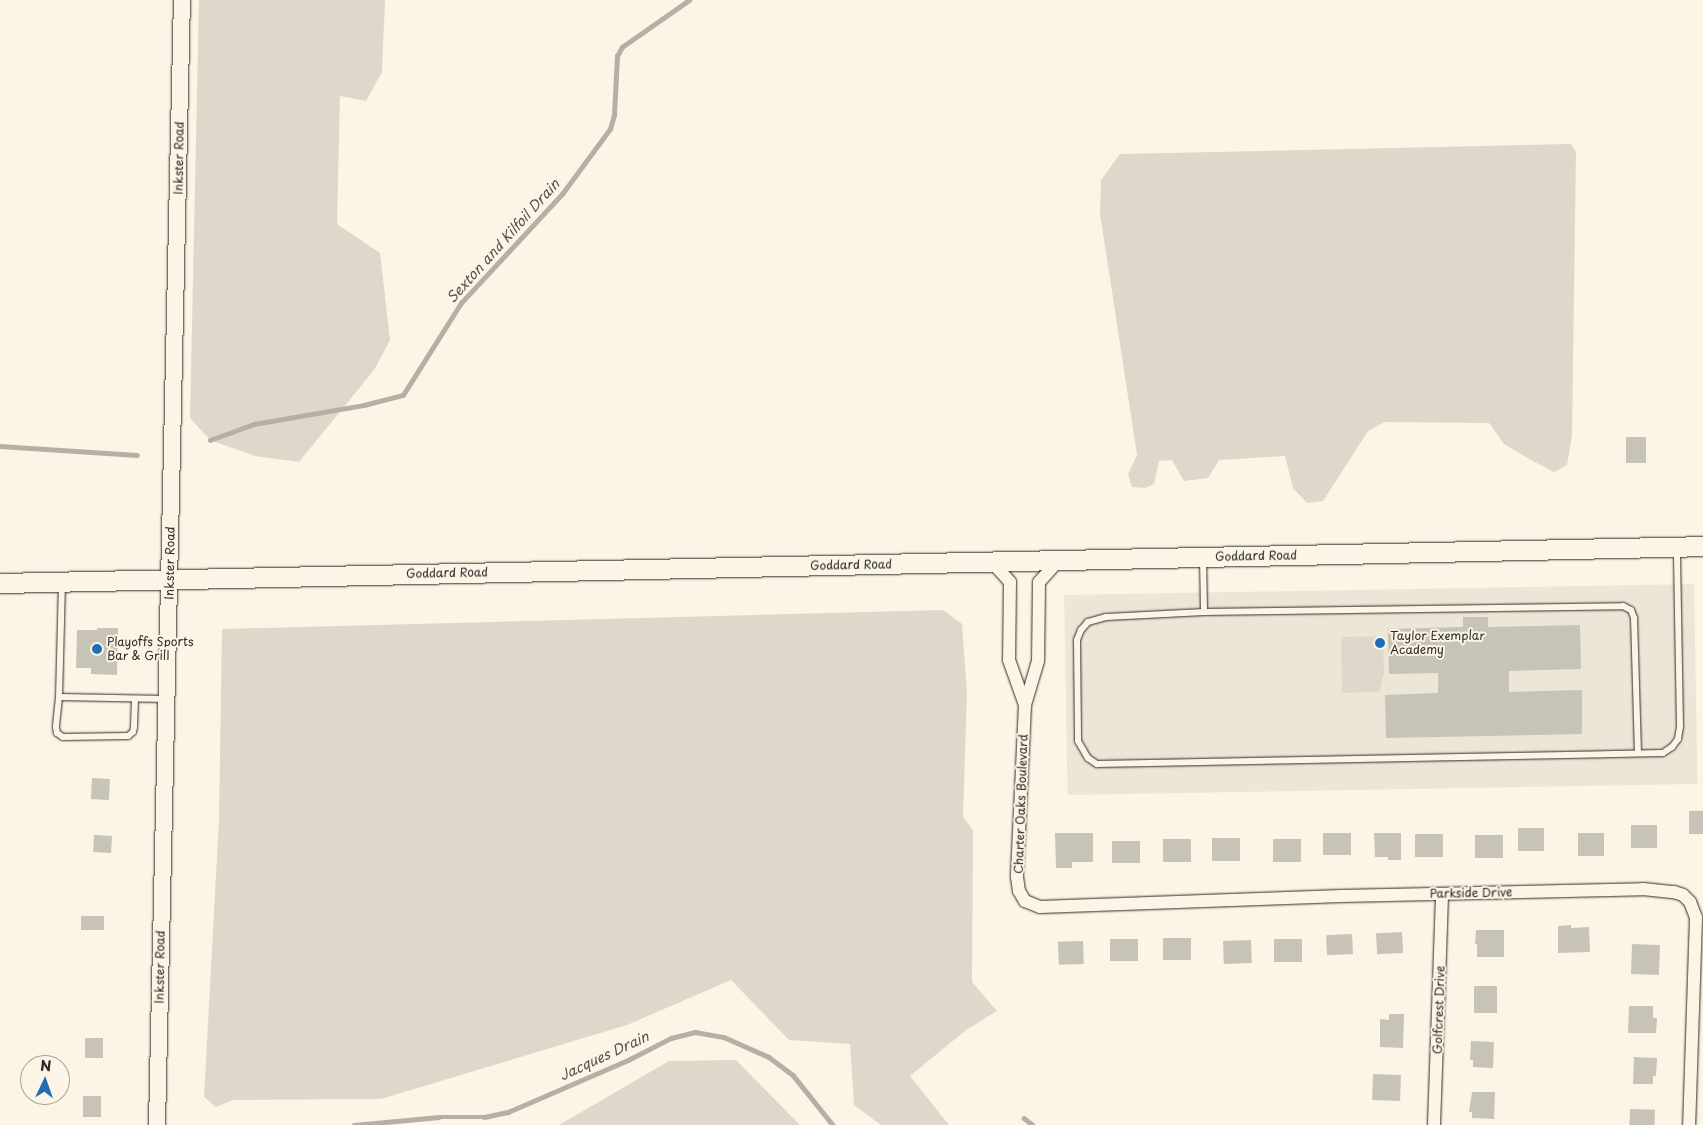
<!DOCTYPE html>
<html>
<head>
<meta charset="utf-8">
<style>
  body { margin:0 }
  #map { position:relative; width:1703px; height:1125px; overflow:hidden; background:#fcf5e5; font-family:"Playpen Sans",sans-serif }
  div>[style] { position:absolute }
  .built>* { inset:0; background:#ece6d7; transform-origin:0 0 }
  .green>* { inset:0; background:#ded8ca }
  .stream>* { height:4.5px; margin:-2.25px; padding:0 2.25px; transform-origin:2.25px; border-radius:2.25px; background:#b4b0a5 }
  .building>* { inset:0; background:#c8c3b7; transform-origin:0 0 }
  .roads { filter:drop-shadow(0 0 1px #2b2b2b) drop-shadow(0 0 1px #2b2b2b) }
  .service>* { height:6px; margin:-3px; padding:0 3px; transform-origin:3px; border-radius:3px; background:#fcf5e5 }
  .minor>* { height:12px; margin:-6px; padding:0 6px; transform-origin:6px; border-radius:6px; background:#fcf5e5 }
  .tertiary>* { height:16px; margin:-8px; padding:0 8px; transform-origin:8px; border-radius:8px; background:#fcf5e5 }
  .secondary>* { height:19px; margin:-9.5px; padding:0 9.5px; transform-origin:9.5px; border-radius:9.5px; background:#fcf5e5 }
  .dots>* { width:14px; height:14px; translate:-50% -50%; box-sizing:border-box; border:2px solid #fcf5e5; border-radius:50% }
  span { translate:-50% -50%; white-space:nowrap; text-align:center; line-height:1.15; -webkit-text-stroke:4px #fcf5e5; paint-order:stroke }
  .street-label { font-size:12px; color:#2b2b2b }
  .poi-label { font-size:12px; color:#2b2b2b }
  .left { translate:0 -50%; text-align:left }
  .water-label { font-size:14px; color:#545350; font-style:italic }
  .north { position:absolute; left:20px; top:1055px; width:50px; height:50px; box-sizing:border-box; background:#fcf5e5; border:1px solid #a8a49b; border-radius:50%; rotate:3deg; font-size:14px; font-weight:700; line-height:20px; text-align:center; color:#2b2b2b }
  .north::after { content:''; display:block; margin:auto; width:18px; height:22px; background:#1f6fb2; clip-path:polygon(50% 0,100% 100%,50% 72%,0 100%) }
</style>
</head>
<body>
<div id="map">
  <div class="built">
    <i style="left:1694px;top:584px;width:200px;height:630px;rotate:89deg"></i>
  </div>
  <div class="green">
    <i style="clip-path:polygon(199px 0,385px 0,382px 72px,366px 101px,340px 96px,337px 224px,380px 253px,390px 340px,374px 370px,299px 462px,255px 456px,210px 440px,190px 418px)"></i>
    <i style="clip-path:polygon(1571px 144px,1576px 152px,1572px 436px,1567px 465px,1554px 472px,1531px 460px,1504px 444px,1489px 423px,1385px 422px,1368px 431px,1323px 501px,1307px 503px,1293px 488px,1285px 456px,1219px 460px,1208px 478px,1184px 481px,1172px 460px,1159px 461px,1154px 484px,1145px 488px,1132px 487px,1128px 474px,1137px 455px,1100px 213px,1101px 180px,1120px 154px)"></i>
    <i style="clip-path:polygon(943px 610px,962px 624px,967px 692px,963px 817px,973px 830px,972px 982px,997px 1011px,966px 1030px,910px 1076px,949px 1125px,881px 1125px,854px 1105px,850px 1044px,789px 1040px,731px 980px,627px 1025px,381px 1099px,233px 1100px,216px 1107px,204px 1097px,219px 820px,222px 629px)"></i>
    <i style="clip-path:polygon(1383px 636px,1384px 673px,1379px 692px,1342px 693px,1341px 637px)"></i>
    <i style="clip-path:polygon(736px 1060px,800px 1125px,559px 1125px,669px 1061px)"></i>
  </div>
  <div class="stream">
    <i style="left:210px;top:440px;width:47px;rotate:-20deg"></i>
    <i style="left:254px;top:424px;width:112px;rotate:-9.8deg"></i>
    <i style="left:364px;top:405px;width:40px;rotate:-14.4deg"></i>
    <i style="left:403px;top:395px;width:109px;rotate:-57.8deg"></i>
    <i style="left:461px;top:303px;width:149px;rotate:-47.2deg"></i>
    <i style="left:562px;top:194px;width:81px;rotate:-53.6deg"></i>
    <i style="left:610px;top:129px;width:15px;rotate:-74deg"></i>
    <i style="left:614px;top:115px;width:59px;rotate:-87.1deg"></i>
    <i style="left:617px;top:56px;width:10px;rotate:-61deg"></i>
    <i style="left:622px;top:47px;width:82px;rotate:-35deg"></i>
    <i style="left:0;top:446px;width:137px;rotate:3.8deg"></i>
    <i style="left:1024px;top:1118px;width:11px;rotate:38deg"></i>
    <i style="left:354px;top:1125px;width:85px;rotate:-5.4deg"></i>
    <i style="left:439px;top:1117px;width:45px"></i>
    <i style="left:484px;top:1117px;width:25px;rotate:-12deg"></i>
    <i style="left:508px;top:1112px;width:131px;rotate:-23.4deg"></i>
    <i style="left:628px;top:1060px;width:48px;rotate:-27.1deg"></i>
    <i style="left:671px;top:1038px;width:25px;rotate:-14deg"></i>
    <i style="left:695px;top:1032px;width:29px;rotate:10deg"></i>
    <i style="left:724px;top:1037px;width:49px;rotate:24deg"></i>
    <i style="left:769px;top:1057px;width:30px;rotate:37deg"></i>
    <i style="left:793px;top:1075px;width:64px;rotate:51.3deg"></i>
  </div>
  <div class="building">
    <i style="left:1626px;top:437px;width:20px;height:26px"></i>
    <i style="clip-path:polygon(1463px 617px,1488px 617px,1488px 627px,1580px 625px,1581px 669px,1509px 671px,1509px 692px,1582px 690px,1582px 734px,1386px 738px,1385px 695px,1438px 693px,1438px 673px,1389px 674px,1388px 629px,1463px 627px)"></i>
    <i style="clip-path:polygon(97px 628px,118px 628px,117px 675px,91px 674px,91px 668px,76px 668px,77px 630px,97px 630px)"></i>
    <i style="left:92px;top:778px;width:18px;height:21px;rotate:3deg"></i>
    <i style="left:1689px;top:811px;width:14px;height:23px"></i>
    <i style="left:1631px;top:825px;width:26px;height:23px"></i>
    <i style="left:1518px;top:828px;width:26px;height:23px"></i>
    <i style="clip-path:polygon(1055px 833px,1093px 833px,1093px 862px,1072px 862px,1072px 868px,1056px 868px)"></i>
    <i style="left:1323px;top:833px;width:28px;height:22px"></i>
    <i style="clip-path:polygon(1374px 833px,1401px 833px,1401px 860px,1388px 860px,1388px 857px,1375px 857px)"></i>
    <i style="left:1604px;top:833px;width:23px;height:26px;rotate:90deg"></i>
    <i style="left:1415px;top:834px;width:28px;height:23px"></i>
    <i style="left:94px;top:835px;width:18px;height:17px;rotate:3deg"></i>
    <i style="left:1503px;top:835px;width:23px;height:28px;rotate:90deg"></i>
    <i style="left:1212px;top:838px;width:28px;height:23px"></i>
    <i style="left:1191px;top:839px;width:23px;height:28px;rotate:90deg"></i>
    <i style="left:1301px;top:839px;width:23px;height:28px;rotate:90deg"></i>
    <i style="left:1112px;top:841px;width:28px;height:22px"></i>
    <i style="left:81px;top:916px;width:23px;height:14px"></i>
    <i style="clip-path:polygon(1571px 925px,1571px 928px,1589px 927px,1590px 952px,1558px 953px,1558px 926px)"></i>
    <i style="clip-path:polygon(1476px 930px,1504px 930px,1504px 957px,1477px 957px,1477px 944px,1475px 944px)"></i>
    <i style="left:1402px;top:932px;width:21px;height:26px;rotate:87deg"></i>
    <i style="left:1352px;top:934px;width:20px;height:26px;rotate:87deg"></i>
    <i style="left:1163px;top:938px;width:28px;height:22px"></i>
    <i style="left:1110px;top:939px;width:28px;height:22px"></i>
    <i style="left:1274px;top:939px;width:28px;height:23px"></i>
    <i style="left:1251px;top:940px;width:23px;height:28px;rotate:88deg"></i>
    <i style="left:1083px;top:941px;width:23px;height:25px;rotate:88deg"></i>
    <i style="left:1632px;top:944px;width:28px;height:30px;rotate:2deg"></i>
    <i style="left:1474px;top:986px;width:23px;height:27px"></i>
    <i style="clip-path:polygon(1629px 1006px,1653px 1006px,1653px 1018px,1657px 1018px,1656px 1033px,1628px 1033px)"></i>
    <i style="clip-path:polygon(1389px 1014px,1404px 1014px,1403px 1048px,1380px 1047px,1380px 1019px,1389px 1020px)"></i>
    <i style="left:85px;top:1038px;width:18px;height:20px"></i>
    <i style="clip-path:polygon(1471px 1041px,1494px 1042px,1493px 1068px,1473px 1067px,1473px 1060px,1470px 1060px)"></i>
    <i style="clip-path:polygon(1634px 1057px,1657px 1058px,1656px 1076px,1653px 1076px,1653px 1084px,1633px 1084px)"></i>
    <i style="left:1373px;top:1074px;width:28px;height:26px;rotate:2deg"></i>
    <i style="clip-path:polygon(1472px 1092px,1495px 1092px,1494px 1119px,1472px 1118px,1472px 1112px,1469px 1112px)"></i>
    <i style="left:83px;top:1096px;width:18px;height:21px"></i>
    <i style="left:1630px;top:1109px;width:25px;height:16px;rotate:2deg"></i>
  </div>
  <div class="roads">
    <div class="service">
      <i style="left:1203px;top:558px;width:54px;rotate:88.9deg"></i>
      <i style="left:1204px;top:612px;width:98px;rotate:177.1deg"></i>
      <i style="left:1106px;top:617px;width:19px;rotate:164deg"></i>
      <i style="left:1088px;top:622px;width:11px;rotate:131deg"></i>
      <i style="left:1081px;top:630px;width:11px;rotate:112deg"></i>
      <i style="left:1077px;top:640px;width:101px;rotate:89.4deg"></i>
      <i style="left:1078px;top:741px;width:20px;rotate:60deg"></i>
      <i style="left:1088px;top:758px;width:11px;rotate:34deg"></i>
      <i style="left:1097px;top:764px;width:566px;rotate:-1.11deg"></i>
      <i style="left:1663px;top:753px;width:11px;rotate:-34deg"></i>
      <i style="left:1672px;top:747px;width:10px;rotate:-53deg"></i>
      <i style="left:1678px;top:739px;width:12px;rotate:-81deg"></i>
      <i style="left:1680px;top:727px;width:178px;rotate:-91deg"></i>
      <i style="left:62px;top:583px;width:114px;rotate:91.5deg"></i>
      <i style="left:59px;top:697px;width:108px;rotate:1.1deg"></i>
      <i style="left:1204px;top:612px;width:419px;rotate:-0.8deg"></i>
      <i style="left:1623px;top:606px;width:9px;rotate:27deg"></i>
      <i style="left:1631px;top:610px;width:9px;rotate:69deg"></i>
      <i style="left:1634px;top:618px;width:135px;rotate:88.3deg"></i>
      <i style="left:59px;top:697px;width:30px;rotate:96deg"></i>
      <i style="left:56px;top:727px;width:6px;rotate:81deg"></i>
      <i style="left:57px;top:733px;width:7px;rotate:34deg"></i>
      <i style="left:63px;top:737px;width:65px;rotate:-0.9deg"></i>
      <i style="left:128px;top:736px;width:6px;rotate:-39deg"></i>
      <i style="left:133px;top:732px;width:5px;rotate:-79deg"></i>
      <i style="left:134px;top:727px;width:28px;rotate:-88deg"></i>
    </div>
    <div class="minor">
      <i style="left:1059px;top:560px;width:30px;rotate:132deg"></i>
      <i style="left:1039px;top:582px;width:79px;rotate:90.7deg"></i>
      <i style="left:1038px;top:661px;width:46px;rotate:106.5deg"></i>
      <i style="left:1025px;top:705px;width:172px;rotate:92.7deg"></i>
      <i style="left:1017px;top:877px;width:14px;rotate:82deg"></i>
      <i style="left:1019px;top:891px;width:12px;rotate:59deg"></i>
      <i style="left:1025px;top:901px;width:16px;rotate:22deg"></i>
      <i style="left:1040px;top:907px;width:302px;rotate:-2.1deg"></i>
      <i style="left:1342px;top:896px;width:301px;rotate:-1.3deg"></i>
      <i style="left:1643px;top:889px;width:31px;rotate:6deg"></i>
      <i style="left:1674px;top:892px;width:9px;rotate:18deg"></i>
      <i style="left:1683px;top:895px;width:10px;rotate:45deg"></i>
      <i style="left:1690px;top:902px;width:17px;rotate:69deg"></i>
      <i style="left:1696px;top:918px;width:207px;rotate:91.9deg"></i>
      <i style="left:992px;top:562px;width:27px;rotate:48deg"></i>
      <i style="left:1010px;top:582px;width:78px;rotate:90.7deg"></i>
      <i style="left:1009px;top:660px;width:48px;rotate:70.4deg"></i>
      <i style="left:1434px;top:1125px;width:231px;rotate:-88deg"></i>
    </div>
    <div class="tertiary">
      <i style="left:157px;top:1125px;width:1125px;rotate:-88.73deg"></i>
    </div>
    <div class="secondary">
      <i style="left:0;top:583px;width:1703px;rotate:-1.24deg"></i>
    </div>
  </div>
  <div class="dots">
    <i style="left:1380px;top:643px;background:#1f6fb2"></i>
    <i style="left:97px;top:649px;background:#1f6fb2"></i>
  </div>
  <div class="street-label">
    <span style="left:179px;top:158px;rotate:-89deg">Inkster Road</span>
    <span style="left:1256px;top:556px;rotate:-1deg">Goddard Road</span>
    <span style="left:170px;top:563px;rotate:-89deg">Inkster Road</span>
    <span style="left:851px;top:565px;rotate:-1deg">Goddard Road</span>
    <span style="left:447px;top:573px;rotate:-1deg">Goddard Road</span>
    <span style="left:1021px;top:804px;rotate:-88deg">Charter Oaks Boulevard</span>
    <span style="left:1471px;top:893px;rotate:-1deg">Parkside Drive</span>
    <span style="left:160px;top:967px;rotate:-89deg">Inkster Road</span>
    <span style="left:1439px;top:1010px;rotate:-88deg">Golfcrest Drive</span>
  </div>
  <div class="poi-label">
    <span class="left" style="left:1390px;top:643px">Taylor Exemplar<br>Academy</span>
    <span class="left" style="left:107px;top:649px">Playoffs Sports<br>Bar &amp; Grill</span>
  </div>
  <div class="water-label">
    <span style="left:503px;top:241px;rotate:-48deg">Sexton and Kilfoil Drain</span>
    <span style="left:604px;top:1056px;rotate:-25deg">Jacques Drain</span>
  </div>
  <div class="north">N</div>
</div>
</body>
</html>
